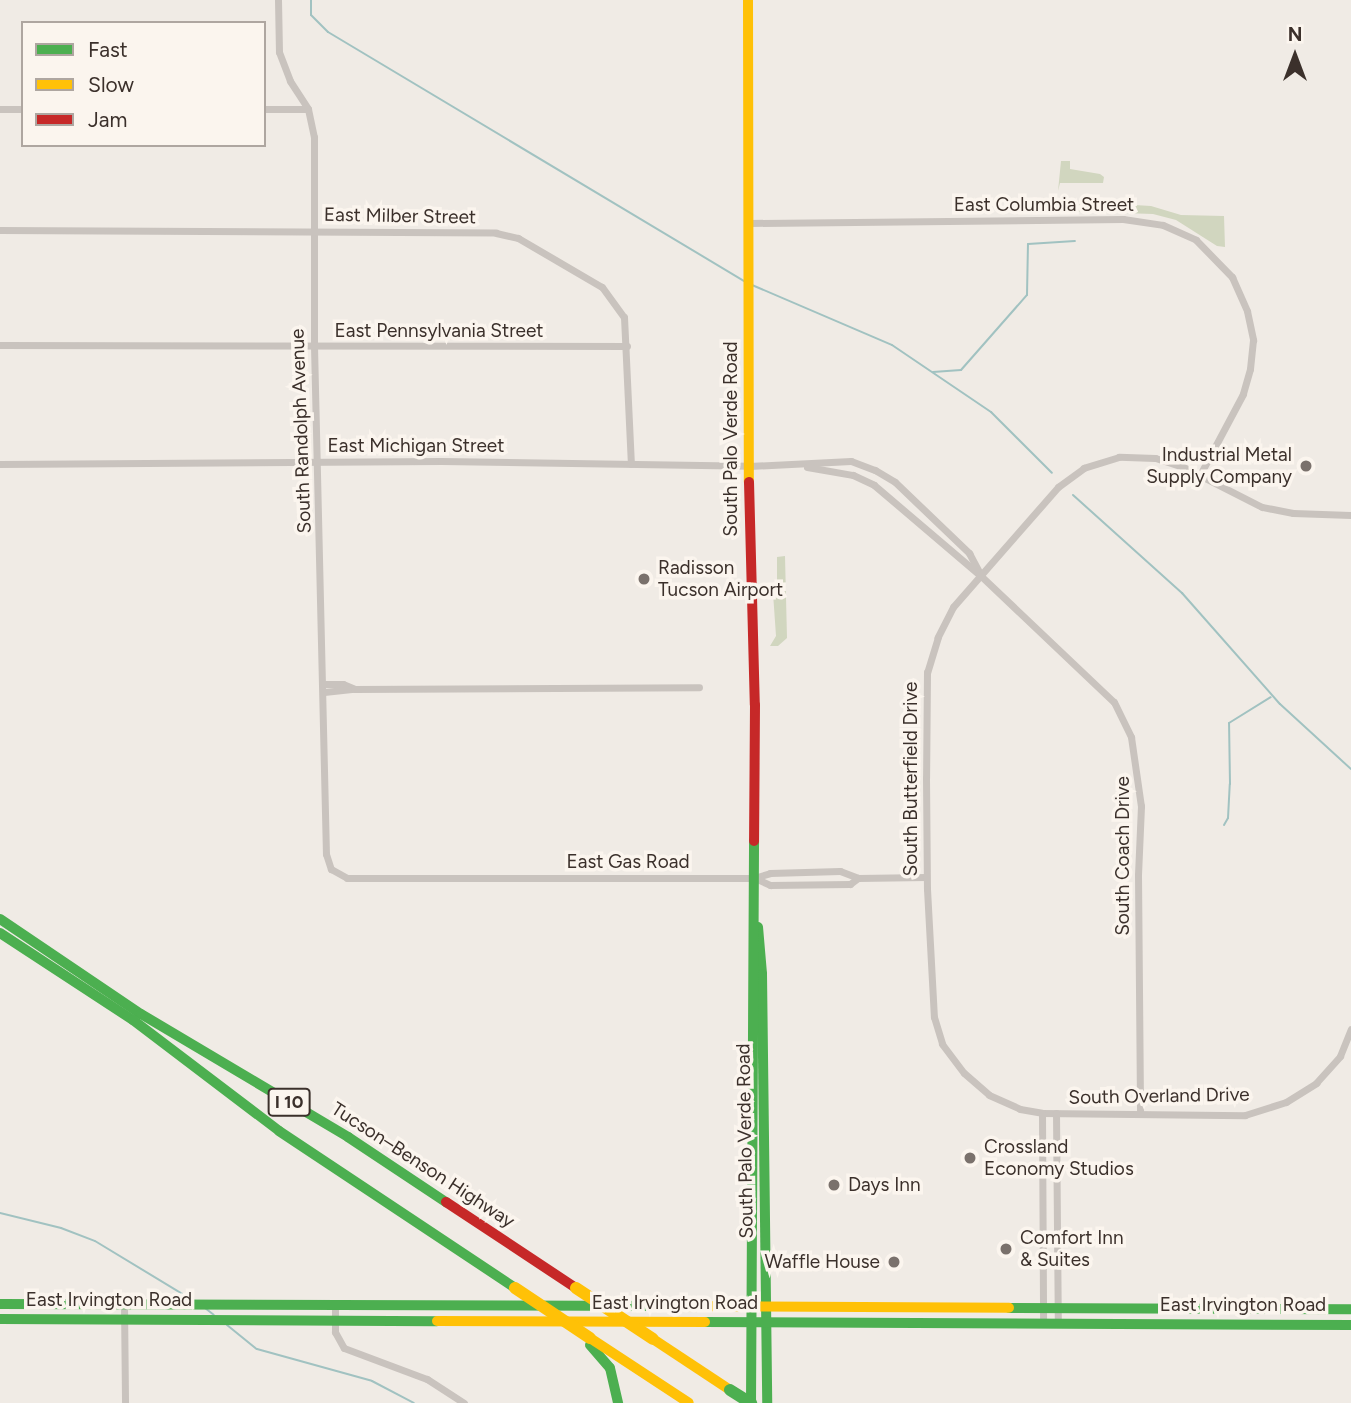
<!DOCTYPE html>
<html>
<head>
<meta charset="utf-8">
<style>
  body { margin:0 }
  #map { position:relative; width:1351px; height:1403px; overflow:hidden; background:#f0ebe5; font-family:Figtree,sans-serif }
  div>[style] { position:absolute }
  .green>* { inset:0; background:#d1d6bf }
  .stream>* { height:2px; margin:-1px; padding:0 1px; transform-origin:1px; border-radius:1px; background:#a1c2c1 }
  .street>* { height:7px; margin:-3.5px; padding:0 3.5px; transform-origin:3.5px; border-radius:3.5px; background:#c9c3be }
  .fast>* { height:10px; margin:-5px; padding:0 5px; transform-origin:5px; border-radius:5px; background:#4caf50 }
  .slow>* { height:10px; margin:-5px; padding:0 5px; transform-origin:5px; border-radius:5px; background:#ffc107 }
  .jam>* { height:10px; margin:-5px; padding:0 5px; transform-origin:5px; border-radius:5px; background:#c62828 }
  .fast-bridge>* { height:12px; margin:-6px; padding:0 6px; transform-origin:6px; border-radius:6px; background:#4caf50 }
  .slow-bridge>* { height:12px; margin:-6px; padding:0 6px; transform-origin:6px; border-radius:6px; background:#ffc107 }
  .dots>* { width:19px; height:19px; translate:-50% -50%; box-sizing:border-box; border:4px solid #fbf5ee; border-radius:50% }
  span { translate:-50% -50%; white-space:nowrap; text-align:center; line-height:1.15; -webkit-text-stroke:7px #fbf5ee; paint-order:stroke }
  .shield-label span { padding:2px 5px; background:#fbf5ee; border:2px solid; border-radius:5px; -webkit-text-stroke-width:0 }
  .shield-label { font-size:18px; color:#3b302b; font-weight:700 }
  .street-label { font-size:19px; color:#3b302b }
  .poi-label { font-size:19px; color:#3b302b }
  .right { translate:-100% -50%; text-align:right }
  .left { translate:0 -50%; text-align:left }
  .legend { position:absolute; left:21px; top:21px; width:245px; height:126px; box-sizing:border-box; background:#fbf5ee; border:2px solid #aea6a0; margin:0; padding:9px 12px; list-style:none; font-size:21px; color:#3b302b }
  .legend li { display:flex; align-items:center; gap:14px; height:35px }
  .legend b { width:35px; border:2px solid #aea6a0 }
  .north { position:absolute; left:1260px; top:21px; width:70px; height:70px; -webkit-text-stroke:5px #fbf5ee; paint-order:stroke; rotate:0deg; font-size:19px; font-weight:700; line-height:28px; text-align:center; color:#3b302b }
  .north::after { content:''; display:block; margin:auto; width:24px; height:32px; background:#3b302b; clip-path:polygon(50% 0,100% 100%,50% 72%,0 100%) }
</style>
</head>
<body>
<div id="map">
  <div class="green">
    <i style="clip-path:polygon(1061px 161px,1070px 161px,1070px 169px,1100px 174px,1104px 177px,1103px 183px,1060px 183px,1058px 191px)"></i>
    <i style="clip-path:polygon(1118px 204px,1151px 206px,1181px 215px,1224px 216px,1225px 247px,1217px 246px,1176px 220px,1153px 214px,1062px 211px,1061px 205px)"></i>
    <i style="clip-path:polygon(785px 556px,787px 638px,778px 646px,770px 646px,776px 636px,773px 593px,777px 580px,777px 557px)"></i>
  </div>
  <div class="stream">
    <i style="left:311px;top:0;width:15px;rotate:90deg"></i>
    <i style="left:311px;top:15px;width:24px;rotate:45deg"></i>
    <i style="left:328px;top:32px;width:485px;rotate:30.9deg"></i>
    <i style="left:752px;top:285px;width:152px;rotate:23.2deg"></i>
    <i style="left:892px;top:345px;width:120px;rotate:34.1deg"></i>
    <i style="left:991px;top:412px;width:86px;rotate:45deg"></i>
    <i style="left:933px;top:372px;width:28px;rotate:-4deg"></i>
    <i style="left:961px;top:370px;width:100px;rotate:-48.7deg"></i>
    <i style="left:1027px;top:295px;width:51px;rotate:-88.9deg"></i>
    <i style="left:1028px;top:244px;width:47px;rotate:-3.7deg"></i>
    <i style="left:1073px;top:495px;width:147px;rotate:42deg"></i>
    <i style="left:1182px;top:593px;width:148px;rotate:48.6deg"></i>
    <i style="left:1280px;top:704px;width:96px;rotate:42.5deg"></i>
    <i style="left:1224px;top:825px;width:8px;rotate:-60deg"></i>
    <i style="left:1228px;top:818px;width:34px;rotate:-87deg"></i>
    <i style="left:1230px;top:784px;width:61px;rotate:-90.9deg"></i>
    <i style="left:1229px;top:723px;width:49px;rotate:-31.8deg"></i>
    <i style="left:0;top:1213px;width:63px;rotate:13.8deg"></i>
    <i style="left:61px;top:1228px;width:36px;rotate:21deg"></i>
    <i style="left:95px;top:1241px;width:116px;rotate:31.2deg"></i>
    <i style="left:205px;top:1308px;width:11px;rotate:38deg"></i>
    <i style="left:227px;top:1325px;width:38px;rotate:39deg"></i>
    <i style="left:257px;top:1349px;width:119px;rotate:15.5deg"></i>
    <i style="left:372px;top:1381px;width:47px;rotate:27.6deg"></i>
  </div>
  <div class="street">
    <i style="left:278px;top:0;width:52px;rotate:88.9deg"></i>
    <i style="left:279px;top:52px;width:31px;rotate:69deg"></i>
    <i style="left:290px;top:81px;width:33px;rotate:57deg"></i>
    <i style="left:308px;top:109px;width:29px;rotate:78deg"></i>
    <i style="left:314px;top:137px;width:209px;rotate:90deg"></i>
    <i style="left:314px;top:346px;width:508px;rotate:88.65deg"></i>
    <i style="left:326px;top:854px;width:16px;rotate:72deg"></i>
    <i style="left:331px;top:869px;width:18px;rotate:29deg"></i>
    <i style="left:347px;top:878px;width:407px"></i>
    <i style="left:754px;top:878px;width:17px;rotate:-17deg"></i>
    <i style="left:770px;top:873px;width:70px;rotate:-1.6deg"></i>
    <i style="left:840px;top:871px;width:19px;rotate:21deg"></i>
    <i style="left:858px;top:878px;width:68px;rotate:-0.8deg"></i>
    <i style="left:0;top:109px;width:23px"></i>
    <i style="left:264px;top:109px;width:44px"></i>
    <i style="left:750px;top:223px;width:373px;rotate:-0.6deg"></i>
    <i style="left:1123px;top:219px;width:40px;rotate:8.5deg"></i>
    <i style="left:1163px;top:225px;width:36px;rotate:24deg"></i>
    <i style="left:1196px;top:240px;width:52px;rotate:45.8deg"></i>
    <i style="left:1232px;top:277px;width:37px;rotate:66deg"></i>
    <i style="left:1247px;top:311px;width:30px;rotate:78deg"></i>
    <i style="left:1253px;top:340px;width:29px;rotate:96deg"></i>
    <i style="left:1250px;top:369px;width:26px;rotate:106deg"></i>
    <i style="left:1243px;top:394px;width:92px;rotate:118deg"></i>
    <i style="left:0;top:230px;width:496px;rotate:0.3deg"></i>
    <i style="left:496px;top:233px;width:23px;rotate:13deg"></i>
    <i style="left:518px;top:238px;width:97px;rotate:30.3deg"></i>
    <i style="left:602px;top:287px;width:37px;rotate:54deg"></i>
    <i style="left:624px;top:317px;width:147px;rotate:87.3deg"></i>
    <i style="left:0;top:345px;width:627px;rotate:0.09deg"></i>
    <i style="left:0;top:464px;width:441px;rotate:-0.4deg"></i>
    <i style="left:441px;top:461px;width:308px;rotate:0.9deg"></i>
    <i style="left:749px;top:466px;width:102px;rotate:-2.8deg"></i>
    <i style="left:851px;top:461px;width:26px;rotate:21deg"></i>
    <i style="left:875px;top:470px;width:23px;rotate:31deg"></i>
    <i style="left:895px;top:482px;width:103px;rotate:43.8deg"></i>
    <i style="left:969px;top:553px;width:26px;rotate:62deg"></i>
    <i style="left:807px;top:467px;width:47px;rotate:9.9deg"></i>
    <i style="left:853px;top:475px;width:23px;rotate:25deg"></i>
    <i style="left:874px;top:485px;width:140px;rotate:40.4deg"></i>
    <i style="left:981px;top:576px;width:183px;rotate:43.5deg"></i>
    <i style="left:1114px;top:702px;width:39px;rotate:64deg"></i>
    <i style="left:1131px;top:737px;width:70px;rotate:81.8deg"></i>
    <i style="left:1141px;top:806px;width:69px;rotate:92.5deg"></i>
    <i style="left:1138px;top:875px;width:238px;rotate:89.5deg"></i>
    <i style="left:1351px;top:515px;width:58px;rotate:-178deg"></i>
    <i style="left:1293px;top:513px;width:32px;rotate:-169deg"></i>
    <i style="left:1262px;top:507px;width:89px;rotate:-153.1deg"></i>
    <i style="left:1183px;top:467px;width:29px;rotate:-162deg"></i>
    <i style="left:1155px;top:458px;width:36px;rotate:-178deg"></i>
    <i style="left:1119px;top:457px;width:37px;rotate:163deg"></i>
    <i style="left:1084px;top:468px;width:32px;rotate:144deg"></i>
    <i style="left:1058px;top:487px;width:159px;rotate:131.2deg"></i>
    <i style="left:953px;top:607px;width:34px;rotate:117deg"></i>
    <i style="left:938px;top:637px;width:37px;rotate:107deg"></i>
    <i style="left:927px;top:672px;width:106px;rotate:90.5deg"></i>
    <i style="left:926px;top:778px;width:111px;rotate:89.5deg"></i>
    <i style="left:927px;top:889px;width:128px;rotate:86.9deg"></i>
    <i style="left:934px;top:1017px;width:28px;rotate:73deg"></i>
    <i style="left:942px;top:1044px;width:36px;rotate:53deg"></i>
    <i style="left:964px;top:1073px;width:33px;rotate:41deg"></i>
    <i style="left:989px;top:1095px;width:34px;rotate:24deg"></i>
    <i style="left:1020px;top:1109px;width:22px;rotate:10deg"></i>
    <i style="left:1042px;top:1113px;width:203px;rotate:0.6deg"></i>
    <i style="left:1245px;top:1115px;width:43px;rotate:-17.6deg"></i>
    <i style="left:1286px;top:1102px;width:36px;rotate:-32deg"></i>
    <i style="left:1316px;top:1083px;width:36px;rotate:-48deg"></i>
    <i style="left:1340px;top:1056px;width:29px;rotate:-68deg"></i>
    <i style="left:324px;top:684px;width:19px"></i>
    <i style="left:343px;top:684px;width:11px;rotate:22deg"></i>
    <i style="left:324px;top:692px;width:30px;rotate:-6deg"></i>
    <i style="left:354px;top:689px;width:345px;rotate:-0.3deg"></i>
    <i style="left:755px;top:878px;width:17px;rotate:25deg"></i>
    <i style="left:770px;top:885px;width:80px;rotate:-0.7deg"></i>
    <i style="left:850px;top:884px;width:10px;rotate:-37deg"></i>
    <i style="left:1042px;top:1113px;width:210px;rotate:89.7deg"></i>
    <i style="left:1056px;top:1113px;width:210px;rotate:89.5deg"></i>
    <i style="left:124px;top:1304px;width:99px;rotate:89.4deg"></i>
    <i style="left:335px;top:1306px;width:26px;rotate:90deg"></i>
    <i style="left:335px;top:1332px;width:18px;rotate:61deg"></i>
    <i style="left:344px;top:1348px;width:89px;rotate:20.5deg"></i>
    <i style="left:427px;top:1379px;width:44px;rotate:33deg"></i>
  </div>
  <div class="fast">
    <i style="left:0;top:919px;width:170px;rotate:34deg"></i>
    <i style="left:141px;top:1014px;width:241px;rotate:30.7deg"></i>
    <i style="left:348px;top:1137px;width:118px;rotate:33.6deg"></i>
    <i style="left:758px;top:927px;width:47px;rotate:85.1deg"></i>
    <i style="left:762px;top:974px;width:429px;rotate:89.3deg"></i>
    <i style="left:0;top:933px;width:159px;rotate:33.2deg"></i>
    <i style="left:133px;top:1020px;width:183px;rotate:37.2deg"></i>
    <i style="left:279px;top:1131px;width:283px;rotate:33.6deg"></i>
    <i style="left:0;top:1304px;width:668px;rotate:0.17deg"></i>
    <i style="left:1009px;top:1308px;width:342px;rotate:0.2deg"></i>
    <i style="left:0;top:1319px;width:437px;rotate:0.3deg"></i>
    <i style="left:705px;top:1322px;width:646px;rotate:0.27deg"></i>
    <i style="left:590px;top:1345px;width:30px;rotate:49deg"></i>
    <i style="left:610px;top:1368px;width:36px;rotate:77deg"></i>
    <i style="left:751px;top:1403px;width:562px;rotate:-89.69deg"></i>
  </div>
  <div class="slow">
    <i style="left:748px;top:0;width:482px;rotate:89.9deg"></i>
    <i style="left:668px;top:1306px;width:341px;rotate:0.3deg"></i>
    <i style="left:437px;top:1321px;width:268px;rotate:0.2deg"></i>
    <i style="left:590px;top:1338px;width:118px;rotate:33.3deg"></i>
    <i style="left:653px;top:1339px;width:92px;rotate:33.5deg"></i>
  </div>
  <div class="jam">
    <i style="left:749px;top:482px;width:223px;rotate:88.5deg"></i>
    <i style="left:755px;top:705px;width:136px;rotate:90.4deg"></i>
    <i style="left:446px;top:1202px;width:156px;rotate:33.5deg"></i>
  </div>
  <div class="fast-bridge">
    <i style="left:730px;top:1390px;width:25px;rotate:32deg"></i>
  </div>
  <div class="slow-bridge">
    <i style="left:515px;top:1288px;width:90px;rotate:33.7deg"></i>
    <i style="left:576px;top:1288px;width:92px;rotate:33.5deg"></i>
  </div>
  <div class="dots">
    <i style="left:1306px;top:466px;background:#7a716c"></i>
    <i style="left:644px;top:579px;background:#7a716c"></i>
    <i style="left:970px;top:1158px;background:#7a716c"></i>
    <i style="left:834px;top:1185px;background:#7a716c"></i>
    <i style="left:1006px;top:1249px;background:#7a716c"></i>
    <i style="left:894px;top:1262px;background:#7a716c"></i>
  </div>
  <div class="shield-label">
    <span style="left:289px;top:1102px">I 10</span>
  </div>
  <div class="street-label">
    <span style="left:1044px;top:205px">East Columbia Street</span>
    <span style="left:400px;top:216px;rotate:1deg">East Milber Street</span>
    <span style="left:439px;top:331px">East Pennsylvania Street</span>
    <span style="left:301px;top:431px;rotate:-92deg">South Randolph Avenue</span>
    <span style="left:731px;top:439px;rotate:-90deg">South Palo Verde Road</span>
    <span style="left:416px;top:446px">East Michigan Street</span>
    <span style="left:911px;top:779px;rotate:-90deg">South Butterfield Drive</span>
    <span style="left:1123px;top:856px;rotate:-90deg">South Coach Drive</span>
    <span style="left:628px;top:862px">East Gas Road</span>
    <span style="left:1159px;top:1096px;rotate:-1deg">South Overland Drive</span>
    <span style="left:745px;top:1141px;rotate:-91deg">South Palo Verde Road</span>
    <span style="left:423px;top:1165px;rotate:33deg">Tucson–Benson Highway</span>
    <span style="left:109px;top:1300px">East Irvington Road</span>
    <span style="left:675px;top:1303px">East Irvington Road</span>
    <span style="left:1243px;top:1305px">East Irvington Road</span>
  </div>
  <div class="poi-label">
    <span class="right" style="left:1292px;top:466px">Industrial Metal<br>Supply Company</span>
    <span class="left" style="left:658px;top:579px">Radisson<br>Tucson Airport</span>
    <span class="left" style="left:984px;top:1158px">Crossland<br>Economy Studios</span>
    <span class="left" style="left:848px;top:1185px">Days Inn</span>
    <span class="left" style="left:1020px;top:1249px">Comfort Inn<br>&amp; Suites</span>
    <span class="right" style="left:880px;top:1262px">Waffle House</span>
  </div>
  <ul class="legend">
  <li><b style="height:9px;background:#4caf50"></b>Fast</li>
  <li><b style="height:9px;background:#ffc107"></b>Slow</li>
  <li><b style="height:9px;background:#c62828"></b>Jam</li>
  </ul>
  <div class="north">N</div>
</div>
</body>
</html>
